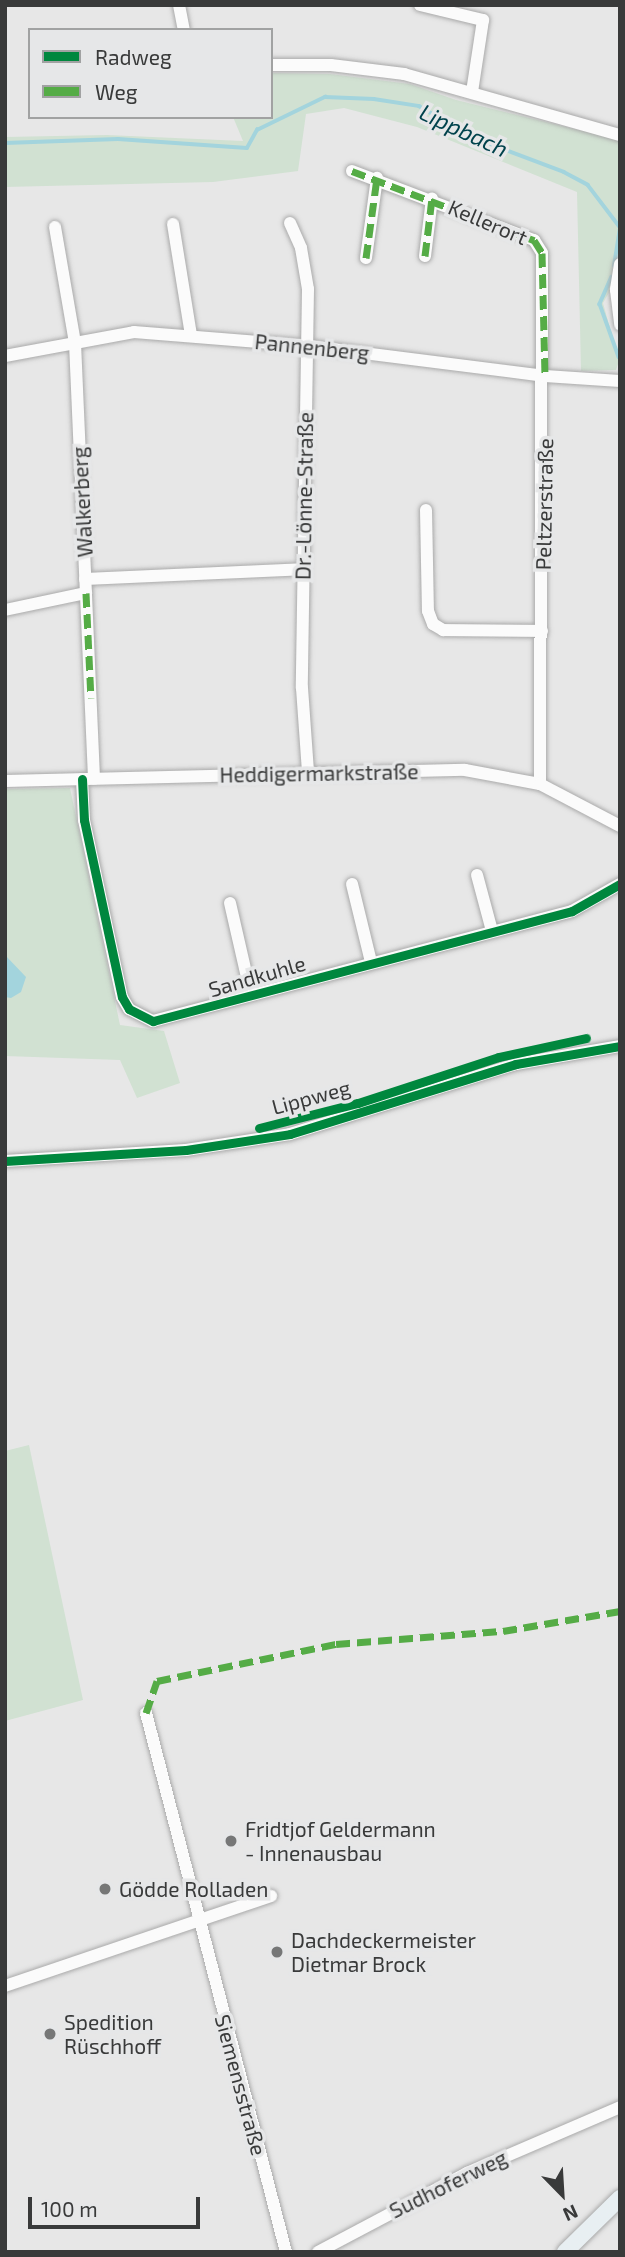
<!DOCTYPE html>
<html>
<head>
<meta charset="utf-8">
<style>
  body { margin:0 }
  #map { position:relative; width:625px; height:2257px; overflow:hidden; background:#e7e7e7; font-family:"Exo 2",sans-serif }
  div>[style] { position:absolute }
  .green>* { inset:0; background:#d1e1d2 }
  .water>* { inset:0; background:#a3d4dd }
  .stream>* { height:3.5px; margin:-1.75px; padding:0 1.75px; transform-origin:1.75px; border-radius:1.75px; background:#a3d4dd }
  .roads { filter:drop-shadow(0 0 2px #aaa) drop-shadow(0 0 2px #aaa) }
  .minor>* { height:12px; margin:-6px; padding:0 6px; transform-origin:6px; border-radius:6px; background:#fbfbfb }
  .major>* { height:16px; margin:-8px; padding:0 8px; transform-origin:8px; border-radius:8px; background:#e8eff2 }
  .quiet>* { height:7px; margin-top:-3.5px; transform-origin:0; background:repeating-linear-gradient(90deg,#55ac46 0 14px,transparent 0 21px) }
  .cycleway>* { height:9px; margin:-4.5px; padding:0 4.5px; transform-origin:4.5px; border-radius:4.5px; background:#00873e }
  .dots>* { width:19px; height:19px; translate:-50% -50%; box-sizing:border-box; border:4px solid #e6e7e8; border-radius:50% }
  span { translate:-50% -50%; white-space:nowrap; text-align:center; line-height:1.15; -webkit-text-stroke:7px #e6e7e8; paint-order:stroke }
  .street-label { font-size:21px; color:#393a3a }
  .poi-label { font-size:21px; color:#393a3a }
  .left { translate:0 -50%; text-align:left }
  .water-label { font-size:23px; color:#00424c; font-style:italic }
  .frame { position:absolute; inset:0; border:7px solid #393a3a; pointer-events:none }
  .legend { position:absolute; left:28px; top:28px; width:245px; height:91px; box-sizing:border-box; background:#e6e7e8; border:2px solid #a1a2a2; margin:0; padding:9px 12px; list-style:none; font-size:21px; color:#393a3a }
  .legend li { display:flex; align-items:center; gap:14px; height:35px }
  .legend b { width:35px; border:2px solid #a1a2a2 }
  .north { position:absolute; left:527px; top:2159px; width:70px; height:70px; -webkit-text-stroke:5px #e6e7e8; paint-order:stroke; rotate:156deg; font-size:19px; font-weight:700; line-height:28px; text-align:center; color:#393a3a }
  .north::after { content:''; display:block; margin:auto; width:24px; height:32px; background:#393a3a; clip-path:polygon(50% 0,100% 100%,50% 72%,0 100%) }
  .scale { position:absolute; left:28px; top:2197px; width:172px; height:32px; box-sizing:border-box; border:4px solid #393a3a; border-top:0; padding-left:9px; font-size:21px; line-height:24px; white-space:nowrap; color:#393a3a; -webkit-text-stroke:5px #e6e7e8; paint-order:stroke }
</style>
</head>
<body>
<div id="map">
  <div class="green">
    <i style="clip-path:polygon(271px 73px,330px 74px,410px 84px,456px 100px,620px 140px,620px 237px,611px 289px,603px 303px,619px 361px,616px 370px,581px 371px,577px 192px,417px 127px,344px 108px,306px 114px,298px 171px,213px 182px,5px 187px,5px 137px,107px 135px,243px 141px,233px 117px,271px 117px)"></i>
    <i style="clip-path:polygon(70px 788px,120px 1025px,164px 1031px,180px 1083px,137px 1098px,120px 1060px,5px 1056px,5px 789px)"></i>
    <i style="clip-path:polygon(29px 1445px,83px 1700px,5px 1721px,5px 1451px)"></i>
  </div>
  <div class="water">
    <i style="clip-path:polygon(5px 955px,26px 977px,21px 992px,11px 998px,5px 997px)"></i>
  </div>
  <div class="stream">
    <i style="left:5px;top:143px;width:113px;rotate:-2deg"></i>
    <i style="left:118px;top:139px;width:129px;rotate:4deg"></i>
    <i style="left:247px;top:148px;width:21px;rotate:-61deg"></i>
    <i style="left:257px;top:130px;width:76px;rotate:-25.9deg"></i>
    <i style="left:325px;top:97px;width:49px;rotate:2.3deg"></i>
    <i style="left:374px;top:99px;width:46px;rotate:8.8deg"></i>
    <i style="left:419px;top:106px;width:61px;rotate:30.3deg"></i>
    <i style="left:472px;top:137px;width:98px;rotate:20.8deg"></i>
    <i style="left:564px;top:172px;width:27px;rotate:28deg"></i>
    <i style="left:588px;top:185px;width:53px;rotate:52.7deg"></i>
    <i style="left:614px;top:266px;width:36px;rotate:-81deg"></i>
    <i style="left:612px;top:277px;width:30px;rotate:114deg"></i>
    <i style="left:600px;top:304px;width:56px;rotate:70.3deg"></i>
  </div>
  <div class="roads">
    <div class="minor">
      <i style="left:179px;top:5px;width:25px;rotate:79deg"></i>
      <i style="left:420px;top:5px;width:65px;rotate:13.4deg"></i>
      <i style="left:483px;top:20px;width:73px;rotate:98.7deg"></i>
      <i style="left:271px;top:65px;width:60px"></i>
      <i style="left:331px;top:65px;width:74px;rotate:7deg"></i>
      <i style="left:404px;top:74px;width:224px;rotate:15.8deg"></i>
      <i style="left:352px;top:171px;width:195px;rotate:20.8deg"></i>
      <i style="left:534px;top:240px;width:15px;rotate:58deg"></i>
      <i style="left:542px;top:253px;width:531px;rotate:90.22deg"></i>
      <i style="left:290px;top:223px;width:27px;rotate:66deg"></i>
      <i style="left:301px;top:248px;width:42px;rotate:80.3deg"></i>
      <i style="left:308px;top:289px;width:399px;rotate:90.9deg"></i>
      <i style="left:302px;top:688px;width:84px;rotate:85.9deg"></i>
      <i style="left:173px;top:224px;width:112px;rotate:80.8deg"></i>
      <i style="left:55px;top:227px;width:118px;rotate:80.2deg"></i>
      <i style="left:75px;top:343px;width:436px;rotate:87.5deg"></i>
      <i style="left:425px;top:256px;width:58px;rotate:-83.1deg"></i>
      <i style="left:366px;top:258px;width:81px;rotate:-82.2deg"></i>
      <i style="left:620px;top:264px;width:26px;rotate:99deg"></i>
      <i style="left:616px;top:290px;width:35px;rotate:83deg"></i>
      <i style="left:5px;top:356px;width:131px;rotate:-10.5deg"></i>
      <i style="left:134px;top:332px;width:175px;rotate:4.6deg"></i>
      <i style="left:308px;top:346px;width:239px;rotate:7.2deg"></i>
      <i style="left:545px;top:376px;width:75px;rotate:3.8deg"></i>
      <i style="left:426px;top:510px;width:101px;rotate:88.9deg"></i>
      <i style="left:428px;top:611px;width:14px;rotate:69deg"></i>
      <i style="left:433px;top:624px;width:12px;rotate:31deg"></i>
      <i style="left:443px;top:630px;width:99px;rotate:0.6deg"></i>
      <i style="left:85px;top:579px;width:217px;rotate:-2.6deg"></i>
      <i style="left:5px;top:610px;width:83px;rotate:-11.9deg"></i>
      <i style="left:82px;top:779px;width:41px;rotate:87.2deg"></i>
      <i style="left:84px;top:820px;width:181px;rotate:77.9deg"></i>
      <i style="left:122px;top:997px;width:14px;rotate:60deg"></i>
      <i style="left:129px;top:1009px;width:27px;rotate:27deg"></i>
      <i style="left:153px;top:1021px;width:433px;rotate:-14.7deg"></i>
      <i style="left:572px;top:911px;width:55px;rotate:-29.4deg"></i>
      <i style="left:5px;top:781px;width:460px;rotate:-1.4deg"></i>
      <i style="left:465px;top:770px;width:76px;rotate:10.6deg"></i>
      <i style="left:540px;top:784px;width:90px;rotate:27.7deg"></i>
      <i style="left:477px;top:875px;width:58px;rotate:75deg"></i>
      <i style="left:352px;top:884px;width:80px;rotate:76.3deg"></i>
      <i style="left:230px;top:903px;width:94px;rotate:77.1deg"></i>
      <i style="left:5px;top:1161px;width:181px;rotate:-3.5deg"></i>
      <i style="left:186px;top:1150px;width:105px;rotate:-8.7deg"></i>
      <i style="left:290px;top:1134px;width:237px;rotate:-17.2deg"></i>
      <i style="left:516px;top:1064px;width:106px;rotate:-9.8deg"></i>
      <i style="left:146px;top:1713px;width:557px;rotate:75.44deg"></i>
      <i style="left:5px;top:1986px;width:281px;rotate:-18.7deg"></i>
      <i style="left:318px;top:2252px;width:169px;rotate:-27.9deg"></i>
      <i style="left:467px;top:2173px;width:167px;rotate:-23.3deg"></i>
    </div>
    <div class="major">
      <i style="left:565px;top:2252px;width:77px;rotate:-44.5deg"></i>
    </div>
  </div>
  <div class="quiet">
    <i style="left:352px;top:171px;width:195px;rotate:20.8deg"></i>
    <i style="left:534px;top:240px;width:15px;rotate:58deg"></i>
    <i style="left:542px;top:253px;width:123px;rotate:88.6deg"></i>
    <i style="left:425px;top:256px;width:58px;rotate:-83.1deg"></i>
    <i style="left:366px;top:258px;width:81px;rotate:-82.2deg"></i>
    <i style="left:86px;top:593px;width:105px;rotate:87.3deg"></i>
    <i style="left:146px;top:1713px;width:34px;rotate:-71deg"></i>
    <i style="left:157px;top:1681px;width:183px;rotate:-11.7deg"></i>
    <i style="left:336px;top:1644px;width:168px;rotate:-4.5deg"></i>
    <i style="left:503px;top:1631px;width:119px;rotate:-9.7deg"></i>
  </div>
  <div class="cycleway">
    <i style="left:82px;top:779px;width:41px;rotate:87.2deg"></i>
    <i style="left:84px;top:820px;width:181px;rotate:77.9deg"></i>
    <i style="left:122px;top:997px;width:14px;rotate:60deg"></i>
    <i style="left:129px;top:1009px;width:27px;rotate:27deg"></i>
    <i style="left:153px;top:1021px;width:433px;rotate:-14.7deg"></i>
    <i style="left:572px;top:911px;width:55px;rotate:-29.4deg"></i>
    <i style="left:259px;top:1128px;width:102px;rotate:-14.2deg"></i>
    <i style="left:358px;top:1103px;width:148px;rotate:-18.1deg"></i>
    <i style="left:499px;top:1057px;width:89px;rotate:-12.3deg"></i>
    <i style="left:5px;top:1161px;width:181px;rotate:-3.5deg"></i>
    <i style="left:186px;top:1150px;width:105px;rotate:-8.7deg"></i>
    <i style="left:290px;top:1134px;width:237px;rotate:-17.2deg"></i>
    <i style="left:516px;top:1064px;width:106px;rotate:-9.8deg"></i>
  </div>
  <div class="dots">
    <i style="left:231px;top:1841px;background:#767777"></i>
    <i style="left:105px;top:1889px;background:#767777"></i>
    <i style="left:277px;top:1952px;background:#767777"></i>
    <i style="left:50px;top:2034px;background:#767777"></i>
  </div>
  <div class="street-label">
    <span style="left:488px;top:222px;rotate:23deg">Kellerort</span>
    <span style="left:312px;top:347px;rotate:6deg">Pannenberg</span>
    <span style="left:304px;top:496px;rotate:-89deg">Dr.-Lönne-Straße</span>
    <span style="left:82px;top:502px;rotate:-93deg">Walkerberg</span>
    <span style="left:544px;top:504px;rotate:-89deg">Peltzerstraße</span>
    <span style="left:319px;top:773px;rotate:-1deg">Heddigermarkstraße</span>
    <span style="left:257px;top:976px;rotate:-16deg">Sandkuhle</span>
    <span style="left:311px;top:1097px;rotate:-15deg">Lippweg</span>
    <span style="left:241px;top:2085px;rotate:75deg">Siemensstraße</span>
    <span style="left:448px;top:2184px;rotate:-26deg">Sudhoferweg</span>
  </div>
  <div class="poi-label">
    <span class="left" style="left:245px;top:1841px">Fridtjof Geldermann<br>- Innenausbau</span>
    <span class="left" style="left:119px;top:1889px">Gödde Rolladen</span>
    <span class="left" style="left:291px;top:1952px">Dachdeckermeister<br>Dietmar Brock</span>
    <span class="left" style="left:64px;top:2034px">Spedition<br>Rüschhoff</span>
  </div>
  <div class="water-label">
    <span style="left:464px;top:130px;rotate:25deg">Lippbach</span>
  </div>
  <div class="frame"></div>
  <ul class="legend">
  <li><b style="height:9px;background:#00873e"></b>Radweg</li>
  <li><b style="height:9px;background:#55ac46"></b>Weg</li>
  </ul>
  <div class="north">N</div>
  <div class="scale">100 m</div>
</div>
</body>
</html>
